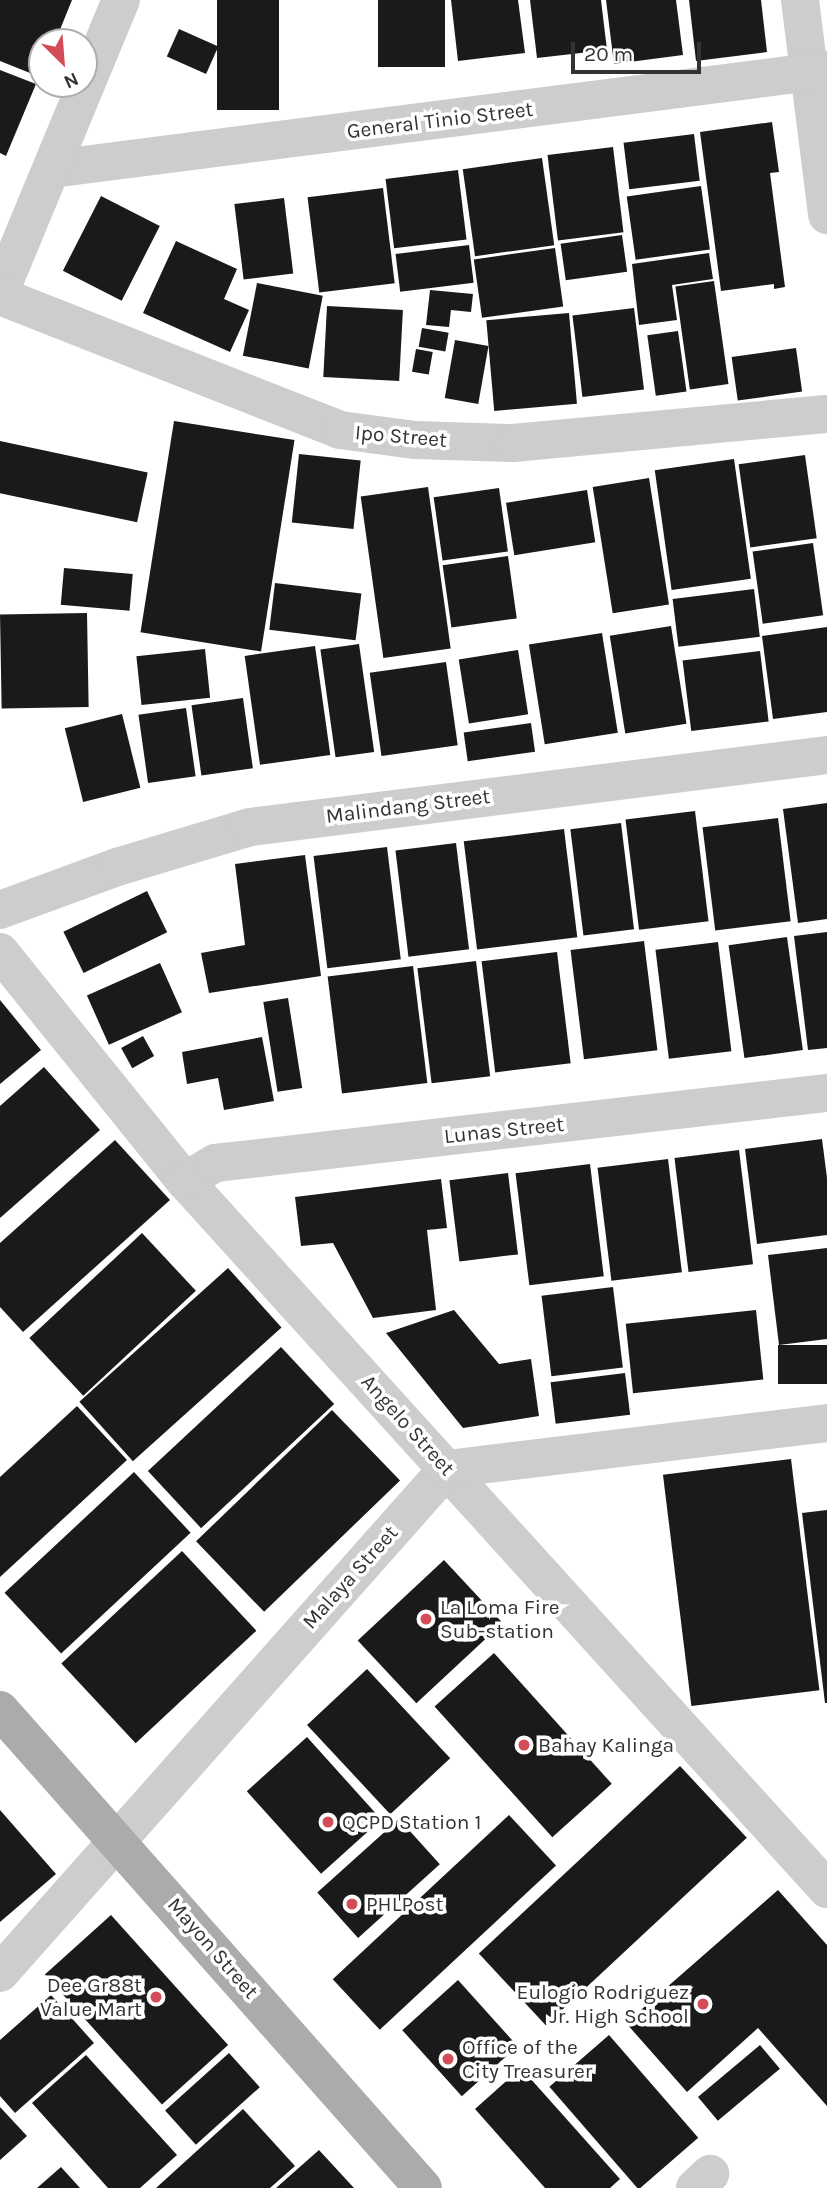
<!DOCTYPE html>
<html>
<head>
<meta charset="utf-8">
<style>
  body { margin:0 }
  #map { position:relative; width:827px; height:2188px; overflow:hidden; background:#fff; font-family:Karla,sans-serif }
  div>[style] { position:absolute }
  .building>* { inset:0; background:#1a1a1a; transform-origin:0 0 }
  .minor>* { height:38px; margin:-19px; padding:0 19px; transform-origin:19px; border-radius:19px; background:#cdcdcd }
  .major>* { height:38px; margin:-19px; padding:0 19px; transform-origin:19px; border-radius:19px; background:#ababab }
  .dots>* { width:19px; height:19px; translate:-50% -50%; box-sizing:border-box; border:4px solid #fff; border-radius:50% }
  span { translate:-50% -50%; white-space:nowrap; text-align:center; line-height:1.15; -webkit-text-stroke:7px #fff; paint-order:stroke }
  .street-label { font-size:21px; color:#333 }
  .poi-label { font-size:21px; color:#333 }
  .left { translate:0 -50%; text-align:left }
  .right { translate:-100% -50%; text-align:right }
  .north { position:absolute; left:28px; top:28px; width:70px; height:70px; box-sizing:border-box; background:#fff; border:2px solid #adadad; border-radius:50%; rotate:155deg; font-size:19px; font-weight:700; line-height:28px; text-align:center; color:#333 }
  .north::after { content:''; display:block; margin:auto; width:24px; height:32px; background:#d24d57; clip-path:polygon(50% 0,100% 100%,50% 72%,0 100%) }
  .scale { position:absolute; left:571px; top:42px; width:130px; height:32px; box-sizing:border-box; border:4px solid #333; border-top:0; padding-left:9px; font-size:21px; line-height:24px; white-space:nowrap; color:#333; -webkit-text-stroke:5px #fff; paint-order:stroke }
</style>
</head>
<body>
<div id="map">
  <div class="building">
    <i style="clip-path:polygon(0 0,72px 0,55px 42px,42px 42px,40px 77px,0 61px)"></i>
    <i style="left:217px;top:0;width:62px;height:110px"></i>
    <i style="left:378px;top:0;width:67px;height:67px"></i>
    <i style="clip-path:polygon(451px 0,518px 0,525px 53px,458px 61px)"></i>
    <i style="clip-path:polygon(530px 0,601px 0,607px 50px,537px 58px)"></i>
    <i style="clip-path:polygon(606px 0,676px 0,683px 55px,614px 64px)"></i>
    <i style="clip-path:polygon(689px 0,761px 0,767px 52px,696px 61px)"></i>
    <i style="left:179px;top:29px;width:43px;height:30px;rotate:24deg"></i>
    <i style="clip-path:polygon(0 70px,36px 84px,6px 156px,0 153px)"></i>
    <i style="clip-path:polygon(772px 122px,779px 172px,770px 173px,785px 287px,774px 289px,774px 284px,721px 291px,700px 132px)"></i>
    <i style="left:694px;top:134px;width:47px;height:71px;rotate:83deg"></i>
    <i style="left:613px;top:147px;width:86px;height:66px;rotate:83deg"></i>
    <i style="left:542px;top:158px;width:88px;height:80px;rotate:82deg"></i>
    <i style="left:458px;top:170px;width:70px;height:73px;rotate:83deg"></i>
    <i style="left:701px;top:186px;width:64px;height:75px;rotate:82deg"></i>
    <i style="left:383px;top:188px;width:96px;height:76px;rotate:83deg"></i>
    <i style="left:101px;top:196px;width:66px;height:84px;rotate:27deg"></i>
    <i style="left:284px;top:198px;width:76px;height:50px;rotate:83deg"></i>
    <i style="left:622px;top:235px;width:37px;height:62px;rotate:82deg"></i>
    <i style="clip-path:polygon(176px 241px,237px 269px,224px 299px,249px 310px,230px 352px,143px 313px)"></i>
    <i style="left:469px;top:245px;width:38px;height:74px;rotate:83deg"></i>
    <i style="left:555px;top:248px;width:59px;height:82px;rotate:82deg"></i>
    <i style="clip-path:polygon(709px 253px,713px 279px,672px 285px,677px 320px,639px 325px,632px 264px)"></i>
    <i style="left:714px;top:281px;width:104px;height:39px;rotate:82deg"></i>
    <i style="left:257px;top:283px;width:67px;height:74px;rotate:11deg"></i>
    <i style="clip-path:polygon(430px 290px,473px 294px,471px 312px,451px 310px,449px 327px,426px 325px)"></i>
    <i style="left:327px;top:306px;width:76px;height:71px;rotate:3deg"></i>
    <i style="left:634px;top:308px;width:82px;height:62px;rotate:83deg"></i>
    <i style="left:569px;top:313px;width:91px;height:83px;rotate:85deg"></i>
    <i style="left:422px;top:328px;width:27px;height:19px;rotate:10deg"></i>
    <i style="left:678px;top:331px;width:61px;height:31px;rotate:82deg"></i>
    <i style="left:455px;top:340px;width:34px;height:59px;rotate:10deg"></i>
    <i style="left:796px;top:348px;width:44px;height:65px;rotate:82deg"></i>
    <i style="left:416px;top:349px;width:17px;height:23px;rotate:10deg"></i>
    <i style="left:174px;top:421px;width:122px;height:214px;rotate:9deg"></i>
    <i style="left:0;top:441px;width:151px;height:51px;rotate:12deg"></i>
    <i style="left:299px;top:454px;width:62px;height:69px;rotate:6deg"></i>
    <i style="left:805px;top:455px;width:84px;height:67px;rotate:82deg"></i>
    <i style="left:734px;top:459px;width:121px;height:80px;rotate:82deg"></i>
    <i style="left:649px;top:478px;width:128px;height:57px;rotate:81deg"></i>
    <i style="left:428px;top:487px;width:163px;height:68px;rotate:82deg"></i>
    <i style="left:499px;top:488px;width:64px;height:66px;rotate:82deg"></i>
    <i style="left:587px;top:490px;width:53px;height:82px;rotate:81deg"></i>
    <i style="left:813px;top:543px;width:73px;height:61px;rotate:82deg"></i>
    <i style="left:508px;top:556px;width:63px;height:66px;rotate:82deg"></i>
    <i style="left:64px;top:568px;width:69px;height:37px;rotate:5deg"></i>
    <i style="left:275px;top:583px;width:87px;height:47px;rotate:7deg"></i>
    <i style="left:754px;top:589px;width:48px;height:82px;rotate:83deg"></i>
    <i style="left:87px;top:613px;width:94px;height:87px;rotate:89deg"></i>
    <i style="left:671px;top:626px;width:99px;height:62px;rotate:81deg"></i>
    <i style="clip-path:polygon(827px 627px,827px 712px,773px 719px,762px 636px)"></i>
    <i style="left:602px;top:633px;width:101px;height:74px;rotate:81deg"></i>
    <i style="left:359px;top:644px;width:109px;height:39px;rotate:82deg"></i>
    <i style="left:315px;top:646px;width:110px;height:71px;rotate:82deg"></i>
    <i style="left:205px;top:649px;width:49px;height:69px;rotate:84deg"></i>
    <i style="left:518px;top:650px;width:65px;height:60px;rotate:81deg"></i>
    <i style="left:760px;top:651px;width:71px;height:78px;rotate:83deg"></i>
    <i style="left:446px;top:662px;width:84px;height:77px;rotate:82deg"></i>
    <i style="left:243px;top:698px;width:71px;height:52px;rotate:82deg"></i>
    <i style="left:186px;top:708px;width:69px;height:48px;rotate:82deg"></i>
    <i style="left:122px;top:714px;width:76px;height:59px;rotate:76deg"></i>
    <i style="left:531px;top:723px;width:29px;height:68px;rotate:82deg"></i>
    <i style="clip-path:polygon(827px 803px,827px 919px,798px 923px,783px 809px)"></i>
    <i style="left:695px;top:811px;width:111px;height:70px;rotate:83deg"></i>
    <i style="left:778px;top:818px;width:104px;height:76px;rotate:83deg"></i>
    <i style="left:621px;top:823px;width:107px;height:51px;rotate:83deg"></i>
    <i style="left:564px;top:829px;width:109px;height:101px;rotate:83deg"></i>
    <i style="left:456px;top:843px;width:107px;height:61px;rotate:83deg"></i>
    <i style="left:387px;top:847px;width:113px;height:74px;rotate:83deg"></i>
    <i style="clip-path:polygon(305px 855px,321px 976px,209px 993px,201px 953px,245px 945px,235px 864px)"></i>
    <i style="left:147px;top:891px;width:46px;height:93px;rotate:64deg"></i>
    <i style="clip-path:polygon(827px 932px,827px 1048px,808px 1050px,794px 936px)"></i>
    <i style="left:787px;top:937px;width:114px;height:59px;rotate:82deg"></i>
    <i style="left:644px;top:941px;width:110px;height:74px;rotate:83deg"></i>
    <i style="left:718px;top:942px;width:110px;height:63px;rotate:83deg"></i>
    <i style="left:557px;top:952px;width:112px;height:76px;rotate:83deg"></i>
    <i style="left:476px;top:961px;width:116px;height:59px;rotate:83deg"></i>
    <i style="left:160px;top:963px;width:54px;height:80px;rotate:66deg"></i>
    <i style="left:413px;top:966px;width:118px;height:86px;rotate:83deg"></i>
    <i style="left:288px;top:998px;width:91px;height:25px;rotate:81deg"></i>
    <i style="clip-path:polygon(0 1000px,41px 1050px,0 1084px)"></i>
    <i style="left:143px;top:1036px;width:23px;height:25px;rotate:61deg"></i>
    <i style="clip-path:polygon(262px 1037px,274px 1101px,224px 1110px,218px 1078px,187px 1084px,182px 1052px)"></i>
    <i style="clip-path:polygon(44px 1067px,100px 1130px,0 1218px,0 1106px)"></i>
    <i style="clip-path:polygon(822px 1139px,827px 1178px,827px 1235px,757px 1244px,745px 1149px)"></i>
    <i style="clip-path:polygon(115px 1140px,170px 1200px,23px 1332px,0 1307px,0 1243px)"></i>
    <i style="left:739px;top:1150px;width:115px;height:65px;rotate:83deg"></i>
    <i style="left:668px;top:1159px;width:114px;height:71px;rotate:83deg"></i>
    <i style="left:590px;top:1164px;width:113px;height:75px;rotate:83deg"></i>
    <i style="left:508px;top:1173px;width:82px;height:59px;rotate:83deg"></i>
    <i style="clip-path:polygon(441px 1179px,447px 1228px,427px 1230px,436px 1310px,373px 1318px,333px 1243px,301px 1246px,295px 1197px)"></i>
    <i style="left:142px;top:1233px;width:79px;height:154px;rotate:47deg"></i>
    <i style="clip-path:polygon(827px 1248px,827px 1339px,779px 1345px,768px 1255px)"></i>
    <i style="left:228px;top:1268px;width:80px;height:200px;rotate:48deg"></i>
    <i style="left:613px;top:1287px;width:81px;height:72px;rotate:83deg"></i>
    <i style="clip-path:polygon(454px 1310px,499px 1364px,531px 1359px,539px 1416px,463px 1428px,386px 1333px)"></i>
    <i style="left:756px;top:1310px;width:70px;height:131px;rotate:84deg"></i>
    <i style="left:827px;top:1345px;width:39px;height:49px;rotate:90deg"></i>
    <i style="left:281px;top:1347px;width:78px;height:182px;rotate:47deg"></i>
    <i style="left:625px;top:1373px;width:42px;height:75px;rotate:83deg"></i>
    <i style="clip-path:polygon(77px 1406px,127px 1460px,0 1577px,0 1477px)"></i>
    <i style="left:332px;top:1410px;width:98px;height:189px;rotate:46deg"></i>
    <i style="left:791px;top:1459px;width:233px;height:129px;rotate:83deg"></i>
    <i style="left:134px;top:1472px;width:83px;height:177px;rotate:47deg"></i>
    <i style="clip-path:polygon(827px 1510px,827px 1703px,825px 1703px,802px 1513px)"></i>
    <i style="left:182px;top:1551px;width:109px;height:165px;rotate:47deg"></i>
    <i style="left:444px;top:1560px;width:86px;height:118px;rotate:47deg"></i>
    <i style="left:494px;top:1653px;width:176px;height:80px;rotate:48deg"></i>
    <i style="left:367px;top:1669px;width:122px;height:82px;rotate:47deg"></i>
    <i style="left:307px;top:1737px;width:111px;height:81px;rotate:48deg"></i>
    <i style="left:680px;top:1766px;width:98px;height:275px;rotate:47deg"></i>
    <i style="clip-path:polygon(0 1810px,56px 1874px,0 1922px)"></i>
    <i style="left:509px;top:1815px;width:69px;height:241px;rotate:47deg"></i>
    <i style="left:399px;top:1819px;width:61px;height:110px;rotate:48deg"></i>
    <i style="clip-path:polygon(778px 1890px,827px 1945px,827px 2106px,758px 2028px,687px 2092px,626px 2023px)"></i>
    <i style="left:111px;top:1915px;width:175px;height:89px;rotate:48deg"></i>
    <i style="left:458px;top:1980px;width:89px;height:75px;rotate:48deg"></i>
    <i style="clip-path:polygon(51px 1995px,94px 2043px,15px 2113px,0 2096px,0 2040px)"></i>
    <i style="left:609px;top:2035px;width:136px;height:79px;rotate:49deg"></i>
    <i style="left:760px;top:2045px;width:31px;height:81px;rotate:50deg"></i>
    <i style="left:229px;top:2053px;width:46px;height:86px;rotate:48deg"></i>
    <i style="clip-path:polygon(86px 2055px,177px 2155px,140px 2188px,108px 2188px,32px 2103px)"></i>
    <i style="clip-path:polygon(521px 2068px,620px 2179px,610px 2188px,545px 2188px,475px 2109px)"></i>
    <i style="clip-path:polygon(0 2107px,27px 2136px,0 2160px)"></i>
    <i style="clip-path:polygon(243px 2109px,295px 2166px,270px 2188px,156px 2188px)"></i>
    <i style="clip-path:polygon(319px 2150px,354px 2188px,276px 2188px)"></i>
    <i style="clip-path:polygon(61px 2167px,80px 2188px,37px 2188px)"></i>
  </div>
  <div class="minor">
    <i style="left:800px;top:0;width:217px;rotate:82.8deg"></i>
    <i style="left:52px;top:169px;width:781px;rotate:-7.28deg"></i>
    <i style="left:0;top:292px;width:316px;rotate:-67.5deg"></i>
    <i style="left:0;top:296px;width:365px;rotate:21.5deg"></i>
    <i style="left:340px;top:430px;width:76px;rotate:7.6deg"></i>
    <i style="left:415px;top:440px;width:98px;rotate:1.8deg"></i>
    <i style="left:513px;top:443px;width:315px;rotate:-5.3deg"></i>
    <i style="left:0;top:910px;width:125px;rotate:-20.2deg"></i>
    <i style="left:117px;top:867px;width:139px;rotate:-16.7deg"></i>
    <i style="left:250px;top:827px;width:581px;rotate:-7.11deg"></i>
    <i style="left:0;top:952px;width:294px;rotate:51.1deg"></i>
    <i style="left:185px;top:1181px;width:956px;rotate:47.8deg"></i>
    <i style="left:185px;top:1181px;width:35px;rotate:-31deg"></i>
    <i style="left:215px;top:1163px;width:616px;rotate:-6.53deg"></i>
    <i style="left:0;top:1973px;width:674px;rotate:-48.43deg"></i>
    <i style="left:447px;top:1469px;width:383px;rotate:-6.9deg"></i>
    <i style="left:695px;top:2188px;width:21px;rotate:-43deg"></i>
  </div>
  <div class="major">
    <i style="left:0;top:1710px;width:638px;rotate:48.49deg"></i>
  </div>
  <div class="dots">
    <i style="left:426px;top:1619px;background:#d24d57"></i>
    <i style="left:524px;top:1745px;background:#d24d57"></i>
    <i style="left:328px;top:1822px;background:#d24d57"></i>
    <i style="left:352px;top:1904px;background:#d24d57"></i>
    <i style="left:156px;top:1997px;background:#d24d57"></i>
    <i style="left:703px;top:2004px;background:#d24d57"></i>
    <i style="left:448px;top:2059px;background:#d24d57"></i>
  </div>
  <div class="street-label">
    <span style="left:440px;top:120px;rotate:-7deg">General Tinio Street</span>
    <span style="left:401px;top:436px;rotate:5deg">Ipo Street</span>
    <span style="left:408px;top:806px;rotate:-7deg">Malindang Street</span>
    <span style="left:504px;top:1130px;rotate:-6deg">Lunas Street</span>
    <span style="left:408px;top:1425px;rotate:48deg">Angelo Street</span>
    <span style="left:350px;top:1577px;rotate:-48deg">Malaya Street</span>
    <span style="left:213px;top:1948px;rotate:49deg">Mayon Street</span>
  </div>
  <div class="poi-label">
    <span class="left" style="left:440px;top:1619px">La Loma Fire<br>Sub-station</span>
    <span class="left" style="left:538px;top:1745px">Bahay Kalinga</span>
    <span class="left" style="left:342px;top:1822px">QCPD Station 1</span>
    <span class="left" style="left:366px;top:1904px">PHLPost</span>
    <span class="right" style="left:142px;top:1997px">Dee Gr88t<br>Value Mart</span>
    <span class="right" style="left:689px;top:2004px">Eulogio Rodriguez<br>Jr. High School</span>
    <span class="left" style="left:462px;top:2059px">Office of the<br>City Treasurer</span>
  </div>
  <div class="north">N</div>
  <div class="scale">20 m</div>
</div>
</body>
</html>
